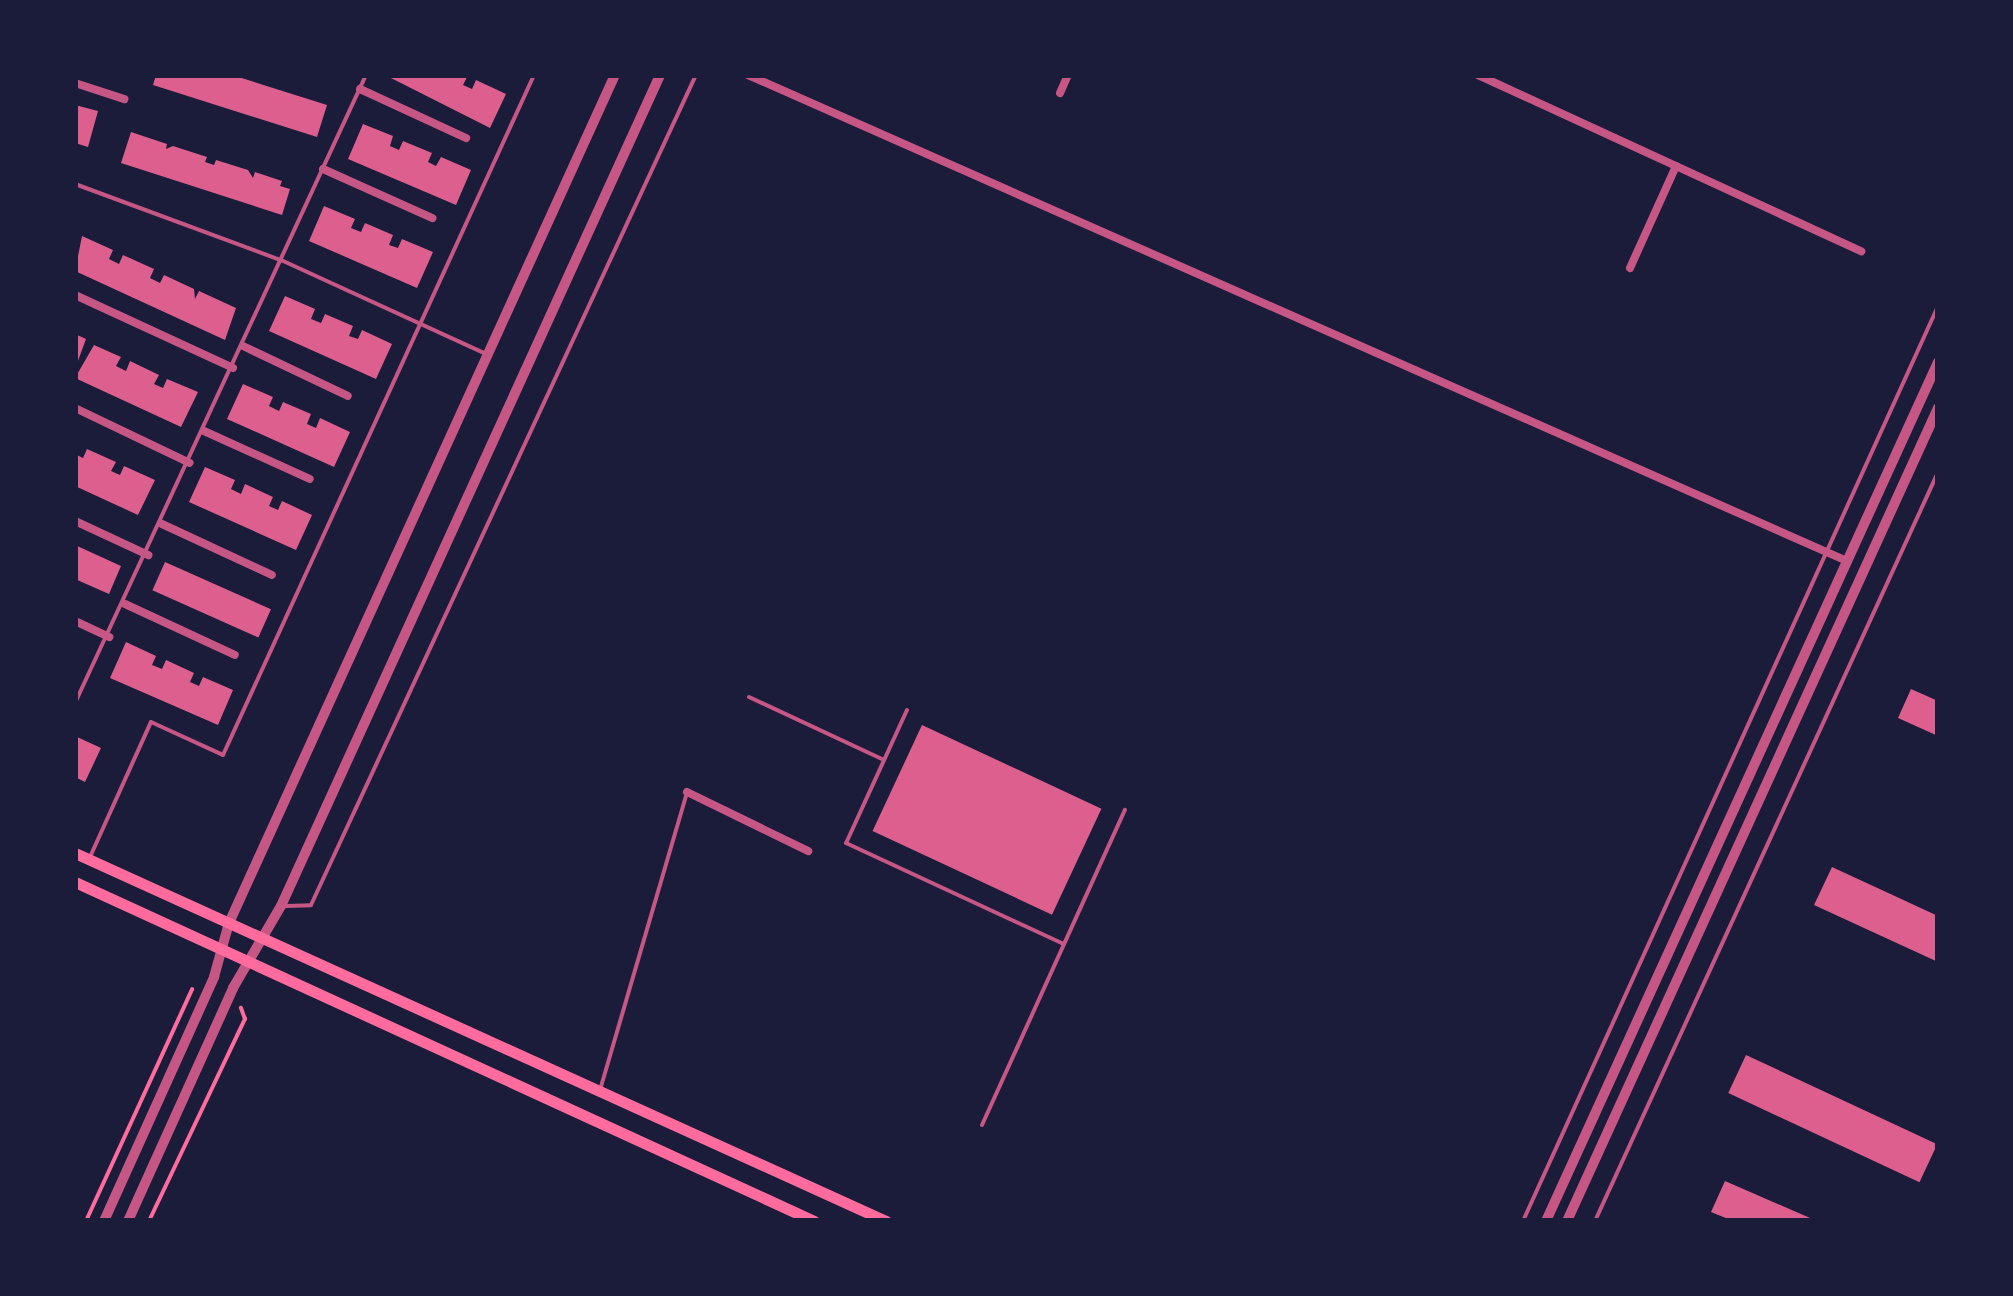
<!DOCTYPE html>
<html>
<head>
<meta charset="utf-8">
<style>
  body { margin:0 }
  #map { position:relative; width:2013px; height:1296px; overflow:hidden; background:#1b1b3a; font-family:"Public Sans",sans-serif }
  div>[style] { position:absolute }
  .building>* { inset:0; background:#dd5f8e; transform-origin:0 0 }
  .path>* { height:4px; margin:-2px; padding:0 2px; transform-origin:2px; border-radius:2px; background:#ff6b9d }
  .service>* { height:4px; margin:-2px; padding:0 2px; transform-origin:2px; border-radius:2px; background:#c65784 }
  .minor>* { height:8px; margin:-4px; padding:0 4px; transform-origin:4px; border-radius:4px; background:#c65784 }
  .tertiary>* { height:10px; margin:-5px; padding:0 5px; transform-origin:5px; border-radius:5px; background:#c65784 }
  .secondary>* { height:11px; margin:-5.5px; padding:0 5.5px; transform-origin:5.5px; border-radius:5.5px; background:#ff6b9d }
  span { translate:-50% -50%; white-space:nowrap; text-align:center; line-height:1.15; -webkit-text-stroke:10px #1b1b3a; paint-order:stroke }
  .frame { position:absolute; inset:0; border:78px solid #1b1b3a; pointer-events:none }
</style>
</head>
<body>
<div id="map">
  <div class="building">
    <i style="clip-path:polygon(156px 75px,232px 75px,327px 105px,317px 137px,153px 85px)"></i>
    <i style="clip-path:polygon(385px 75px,468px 75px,463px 85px,472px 89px,476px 80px,506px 94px,490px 128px)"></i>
    <i style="clip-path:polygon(75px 105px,98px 111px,88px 147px,75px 143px)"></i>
    <i style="clip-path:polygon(363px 124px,393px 136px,390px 146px,399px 150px,403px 141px,432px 153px,428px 162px,436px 166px,441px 157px,471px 170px,456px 205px,348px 159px)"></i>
    <i style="clip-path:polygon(131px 132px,167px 144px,166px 149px,173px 146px,207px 157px,205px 162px,214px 165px,216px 160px,248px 170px,253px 178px,255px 172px,282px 181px,280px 186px,290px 189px,282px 215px,121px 163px)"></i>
    <i style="clip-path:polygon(324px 206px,355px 219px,351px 228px,361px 232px,365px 223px,393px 235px,389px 245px,398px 248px,402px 239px,433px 252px,417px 288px,309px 241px)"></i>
    <i style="clip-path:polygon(82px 236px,113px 250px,109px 259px,119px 264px,123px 255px,154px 269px,150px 278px,160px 283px,164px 275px,194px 289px,195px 299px,199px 291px,236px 308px,225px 340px,75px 271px)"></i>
    <i style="clip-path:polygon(285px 296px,315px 309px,311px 319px,321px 323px,325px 314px,353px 326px,349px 336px,358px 339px,362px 330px,392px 344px,376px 379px,269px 331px)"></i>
    <i style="clip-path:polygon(75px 334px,86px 339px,75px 369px)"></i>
    <i style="clip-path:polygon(94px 345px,121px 357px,116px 366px,126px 371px,130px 361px,159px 375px,154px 384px,163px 388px,167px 379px,198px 392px,181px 427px,75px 378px)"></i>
    <i style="clip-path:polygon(243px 384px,273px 397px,269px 406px,279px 411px,283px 402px,311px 414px,307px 424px,316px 428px,320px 418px,350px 432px,334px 467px,227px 419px)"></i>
    <i style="clip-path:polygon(87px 449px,116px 462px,111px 471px,120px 475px,124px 466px,155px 480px,138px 515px,75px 486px,75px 454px,83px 458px)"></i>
    <i style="clip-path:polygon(205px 467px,235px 480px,231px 489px,241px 494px,245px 484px,273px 497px,269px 506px,278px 510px,282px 501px,312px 515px,296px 550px,189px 502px)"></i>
    <i style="clip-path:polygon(75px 545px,121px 566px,109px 594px,75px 579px)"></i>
    <i style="left:165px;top:562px;width:116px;height:31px;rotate:24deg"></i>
    <i style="clip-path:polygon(126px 642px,156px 656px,152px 665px,162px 669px,166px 660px,194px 673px,190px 682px,199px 686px,203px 677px,233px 690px,218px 725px,110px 678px)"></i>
    <i style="clip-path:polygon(1911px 689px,1938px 701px,1938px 736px,1898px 718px)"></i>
    <i style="left:922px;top:725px;width:198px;height:117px;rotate:25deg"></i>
    <i style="clip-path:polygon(75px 736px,101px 748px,85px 782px,75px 777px)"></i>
    <i style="clip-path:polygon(1832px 867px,1938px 916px,1938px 962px,1814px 905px)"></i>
    <i style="left:1746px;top:1055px;width:211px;height:42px;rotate:25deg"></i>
    <i style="clip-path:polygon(1725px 1181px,1817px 1221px,1733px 1221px,1711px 1212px)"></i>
  </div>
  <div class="path">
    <i style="left:86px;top:1221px;width:255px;rotate:-65.4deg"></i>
    <i style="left:149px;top:1221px;width:224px;rotate:-64.6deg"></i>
    <i style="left:245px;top:1019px;width:12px;rotate:-110deg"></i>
  </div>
  <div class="service">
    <i style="left:75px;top:184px;width:220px;rotate:20.3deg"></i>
    <i style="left:281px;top:260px;width:226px;rotate:24.6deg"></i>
    <i style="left:749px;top:697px;width:149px;rotate:25deg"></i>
    <i style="left:75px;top:703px;width:692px;rotate:-65.14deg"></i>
    <i style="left:907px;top:710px;width:146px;rotate:114.6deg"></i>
    <i style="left:846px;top:843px;width:240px;rotate:24.9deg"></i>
    <i style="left:90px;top:857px;width:148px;rotate:-65.7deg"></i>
    <i style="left:151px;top:722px;width:79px;rotate:24.6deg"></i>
    <i style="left:223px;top:755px;width:748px;rotate:-65.42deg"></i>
    <i style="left:286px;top:906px;width:25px;rotate:-2deg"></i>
    <i style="left:311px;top:905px;width:915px;rotate:-65.12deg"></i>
    <i style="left:600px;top:1090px;width:310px;rotate:-73.7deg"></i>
    <i style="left:982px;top:1125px;width:346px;rotate:-65.6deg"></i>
    <i style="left:1523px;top:1221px;width:1005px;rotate:-65.6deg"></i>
    <i style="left:1595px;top:1221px;width:824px;rotate:-65.39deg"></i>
  </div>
  <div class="minor">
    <i style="left:748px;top:75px;width:1202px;rotate:23.86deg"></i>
    <i style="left:1478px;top:75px;width:422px;rotate:24.7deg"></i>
    <i style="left:75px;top:83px;width:52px;rotate:18.1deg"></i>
    <i style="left:360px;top:89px;width:117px;rotate:24.8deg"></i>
    <i style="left:1060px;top:93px;width:20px;rotate:-66deg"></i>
    <i style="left:323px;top:169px;width:120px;rotate:24.2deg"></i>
    <i style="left:1630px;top:268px;width:112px;rotate:-65.7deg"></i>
    <i style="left:75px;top:295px;width:174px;rotate:24.8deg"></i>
    <i style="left:243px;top:346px;width:116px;rotate:25.5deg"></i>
    <i style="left:75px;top:408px;width:127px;rotate:25.6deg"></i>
    <i style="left:204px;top:431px;width:116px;rotate:24.4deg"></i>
    <i style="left:75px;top:521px;width:81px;rotate:25deg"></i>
    <i style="left:162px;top:524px;width:121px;rotate:24.9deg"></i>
    <i style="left:125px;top:604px;width:121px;rotate:24.9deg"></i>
    <i style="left:75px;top:621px;width:38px;rotate:25deg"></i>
    <i style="left:687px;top:792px;width:135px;rotate:26deg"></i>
  </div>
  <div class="tertiary">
    <i style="left:104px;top:1221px;width:268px;rotate:-65.7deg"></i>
    <i style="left:214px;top:977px;width:56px;rotate:-74.5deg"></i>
    <i style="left:229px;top:923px;width:932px;rotate:-65.53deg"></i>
    <i style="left:128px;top:1221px;width:256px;rotate:-65.7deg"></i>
    <i style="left:233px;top:988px;width:95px;rotate:-59.7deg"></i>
    <i style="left:281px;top:906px;width:913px;rotate:-65.48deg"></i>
    <i style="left:1546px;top:1221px;width:944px;rotate:-65.47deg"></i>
    <i style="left:1567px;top:1221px;width:894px;rotate:-65.47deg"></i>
  </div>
  <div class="secondary">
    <i style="left:75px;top:853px;width:891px;rotate:24.41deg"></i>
    <i style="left:75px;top:882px;width:813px;rotate:24.64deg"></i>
  </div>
  <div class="frame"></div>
</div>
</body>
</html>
